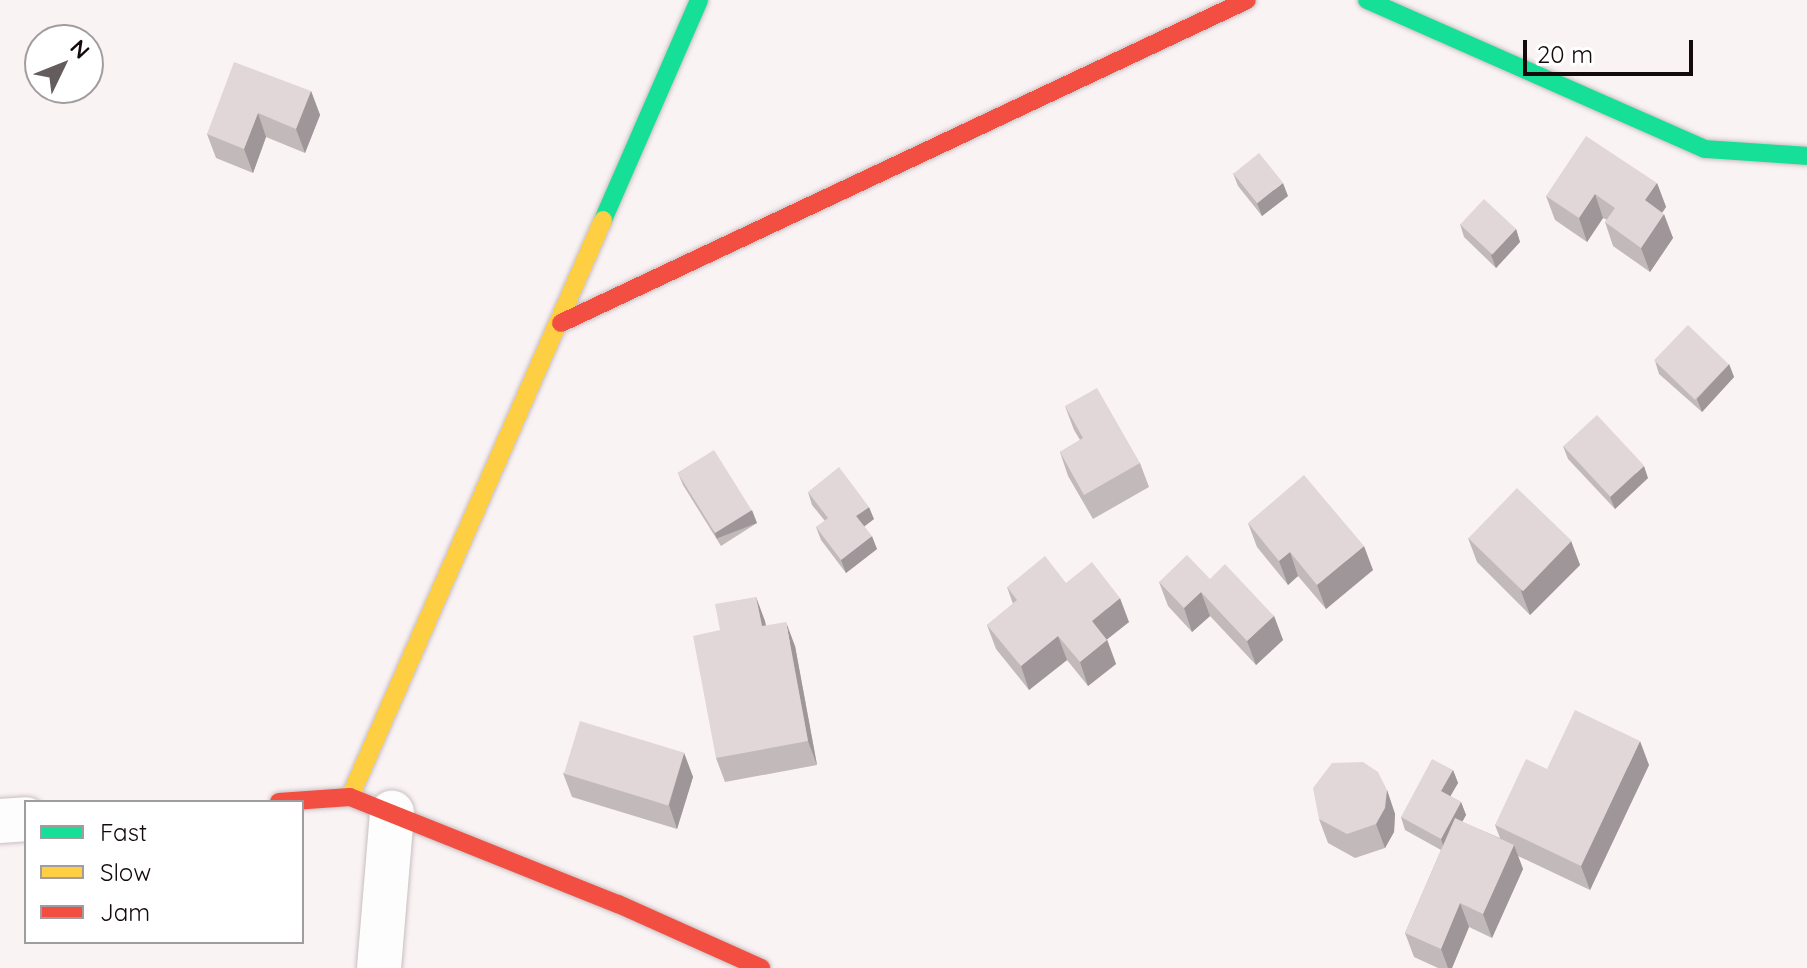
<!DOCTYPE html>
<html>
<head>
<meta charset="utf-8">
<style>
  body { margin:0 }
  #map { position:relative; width:1807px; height:968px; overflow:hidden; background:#faf3f4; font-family:Quicksand,sans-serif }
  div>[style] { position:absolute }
  .roads { filter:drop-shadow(0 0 2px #c8bfc0) drop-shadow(0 0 2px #c8bfc0) }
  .street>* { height:44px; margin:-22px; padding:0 22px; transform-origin:22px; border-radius:22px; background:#fefdfd }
  .fast>* { height:18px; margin:-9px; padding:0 9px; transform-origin:9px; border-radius:9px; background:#16e098 }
  .slow>* { height:18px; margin:-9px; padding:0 9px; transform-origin:9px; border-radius:9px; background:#ffcf43 }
  .jam>* { height:18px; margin:-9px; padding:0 9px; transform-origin:9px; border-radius:9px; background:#f24e42 }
  .wall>* { inset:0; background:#c2b9bb }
  .shaded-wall>* { inset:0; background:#9e9698; transform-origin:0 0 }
  .building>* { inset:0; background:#e1d7d9; transform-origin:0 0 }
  span { translate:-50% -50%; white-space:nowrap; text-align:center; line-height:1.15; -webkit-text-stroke:6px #fff; paint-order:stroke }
  .legend { position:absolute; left:24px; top:800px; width:280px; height:144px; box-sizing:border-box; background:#fff; border:2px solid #a19d9e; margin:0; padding:10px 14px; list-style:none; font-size:24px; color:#140a0c }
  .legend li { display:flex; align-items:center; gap:16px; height:40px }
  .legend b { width:40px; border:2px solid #a19d9e }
  .north { position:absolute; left:24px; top:24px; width:80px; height:80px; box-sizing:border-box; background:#fff; border:2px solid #a19d9e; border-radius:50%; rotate:47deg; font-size:22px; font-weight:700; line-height:32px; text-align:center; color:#140a0c }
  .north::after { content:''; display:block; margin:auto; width:28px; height:36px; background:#645c5d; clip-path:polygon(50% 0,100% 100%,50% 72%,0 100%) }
  .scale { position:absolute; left:1523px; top:40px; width:170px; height:36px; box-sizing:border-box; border:4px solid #140a0c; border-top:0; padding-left:10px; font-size:24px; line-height:28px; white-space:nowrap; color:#140a0c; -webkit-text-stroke:6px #fff; paint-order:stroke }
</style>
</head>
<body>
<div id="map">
  <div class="roads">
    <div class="street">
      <i style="left:0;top:821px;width:26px;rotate:-4deg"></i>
      <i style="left:379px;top:968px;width:156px;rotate:-85.2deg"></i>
    </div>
    <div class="fast">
      <i style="left:1367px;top:0;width:369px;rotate:23.8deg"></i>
      <i style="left:1705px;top:149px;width:102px;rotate:3.9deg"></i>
      <i style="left:603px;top:220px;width:240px;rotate:-66.4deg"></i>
    </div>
    <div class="slow">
      <i style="left:350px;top:797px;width:630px;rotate:-66.32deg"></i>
    </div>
    <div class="jam">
      <i style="left:561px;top:323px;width:758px;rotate:-25.21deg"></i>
      <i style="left:279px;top:802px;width:71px;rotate:-4deg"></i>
      <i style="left:350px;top:797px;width:289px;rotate:21.8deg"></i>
      <i style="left:618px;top:904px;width:157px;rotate:24.1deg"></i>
    </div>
  </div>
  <div class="wall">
    <i style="clip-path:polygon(311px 91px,320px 115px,305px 153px,266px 137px,253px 173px,216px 158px,207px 134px)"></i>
    <i style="clip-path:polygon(1233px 173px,1288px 196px,1262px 216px,1238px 186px)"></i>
    <i style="clip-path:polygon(1657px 183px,1666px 207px,1662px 213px,1673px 238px,1650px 272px,1613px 246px,1605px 222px,1607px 220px,1603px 218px,1587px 242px,1555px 220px,1546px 196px)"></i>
    <i style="clip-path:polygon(1460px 224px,1516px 229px,1520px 242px,1496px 268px,1464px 237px)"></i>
    <i style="clip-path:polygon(1655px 361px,1729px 364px,1734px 377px,1702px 412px,1659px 374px)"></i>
    <i style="clip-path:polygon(1065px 406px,1140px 463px,1149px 487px,1093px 519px,1068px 476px,1060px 452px,1080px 440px,1074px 430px)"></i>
    <i style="clip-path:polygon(1563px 446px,1648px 478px,1615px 509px,1568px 459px)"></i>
    <i style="clip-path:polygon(678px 473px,757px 523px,721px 546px,683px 485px)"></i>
    <i style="clip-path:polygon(808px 492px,874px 519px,864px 526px,877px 549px,846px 573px,821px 540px,816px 527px,825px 521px,812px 505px)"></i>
    <i style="clip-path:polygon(1248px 523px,1373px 570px,1326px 609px,1298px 576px,1288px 585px,1257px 547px)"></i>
    <i style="clip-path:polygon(1468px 538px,1571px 541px,1580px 565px,1530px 615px,1477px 562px)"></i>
    <i style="clip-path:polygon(1210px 579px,1274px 616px,1283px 640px,1256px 665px,1210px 616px,1192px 632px,1168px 606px,1159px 582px)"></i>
    <i style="clip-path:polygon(1066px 583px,1129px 622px,1107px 639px,1116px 664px,1088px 686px,1067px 660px,1029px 690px,996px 649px,987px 625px,1013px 604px,1007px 587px)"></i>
    <i style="clip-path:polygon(756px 597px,766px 626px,795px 646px,817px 765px,725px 782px,716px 758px,720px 630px)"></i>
    <i style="clip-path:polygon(684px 753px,693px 777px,677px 829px,572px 797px,563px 773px)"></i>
    <i style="clip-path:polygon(1649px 765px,1590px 890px,1518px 856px,1523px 869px,1492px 938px,1469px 927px,1452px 968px,1438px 968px,1414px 957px,1405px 933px,1441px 850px,1405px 830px,1401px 817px,1453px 770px,1458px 783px,1450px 796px,1461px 802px,1466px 815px,1462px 822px,1500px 838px,1495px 825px,1547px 769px)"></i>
    <i style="clip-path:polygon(1387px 790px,1395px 814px,1394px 832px,1385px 848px,1355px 858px,1328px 843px,1319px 819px)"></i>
  </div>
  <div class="shaded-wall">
    <i style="clip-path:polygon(311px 91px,320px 115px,305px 153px,296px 129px)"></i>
    <i style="clip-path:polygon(258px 113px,266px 137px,253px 173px,244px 149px)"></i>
    <i style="clip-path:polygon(1283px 183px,1288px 196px,1262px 216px,1257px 203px)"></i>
    <i style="clip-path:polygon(1657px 183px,1666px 207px,1654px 224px,1645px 200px)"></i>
    <i style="clip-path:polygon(1595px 194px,1603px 218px,1587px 242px,1579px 218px)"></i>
    <i style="clip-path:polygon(1664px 214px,1673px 238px,1650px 272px,1641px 248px)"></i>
    <i style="clip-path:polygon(1516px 229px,1520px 242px,1496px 268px,1491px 255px)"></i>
    <i style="clip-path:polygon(1729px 364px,1734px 377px,1702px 412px,1697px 399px)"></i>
    <i style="clip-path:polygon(1644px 466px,1648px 478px,1615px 509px,1610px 497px)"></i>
    <i style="clip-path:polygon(869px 507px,874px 519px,861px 529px,856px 516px)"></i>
    <i style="left:752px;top:510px;width:14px;height:43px;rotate:69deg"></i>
    <i style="clip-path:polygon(872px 536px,877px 549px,846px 573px,841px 560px)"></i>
    <i style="clip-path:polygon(1571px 541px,1580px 565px,1530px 615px,1521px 591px)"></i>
    <i style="clip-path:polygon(1364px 546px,1373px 570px,1326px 609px,1317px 585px)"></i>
    <i style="clip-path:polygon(1290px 552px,1298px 576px,1288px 585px,1279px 561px)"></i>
    <i style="clip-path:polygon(1201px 592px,1210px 616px,1192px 632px,1184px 608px)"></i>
    <i style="clip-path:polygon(756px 597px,765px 621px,771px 650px,762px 626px)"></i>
    <i style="clip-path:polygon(1120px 598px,1129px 622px,1100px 645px,1092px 621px)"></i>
    <i style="clip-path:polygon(1274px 616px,1283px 640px,1256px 665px,1247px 641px)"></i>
    <i style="clip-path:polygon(786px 622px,795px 646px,817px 765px,808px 741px)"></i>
    <i style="clip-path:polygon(1058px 636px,1067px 660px,1029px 690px,1021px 666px)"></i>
    <i style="clip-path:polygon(1107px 640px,1116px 664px,1088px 686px,1080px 662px)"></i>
    <i style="clip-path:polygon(1640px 741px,1649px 765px,1590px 890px,1581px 866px)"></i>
    <i style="clip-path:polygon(684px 753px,693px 777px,677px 829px,669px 805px)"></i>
    <i style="clip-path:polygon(1453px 770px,1458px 783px,1446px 804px,1441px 791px)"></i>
    <i style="clip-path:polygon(1387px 790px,1395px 814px,1394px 832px,1385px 848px,1376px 824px)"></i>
    <i style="clip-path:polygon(1461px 802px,1466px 815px,1445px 852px,1441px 839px)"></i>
    <i style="clip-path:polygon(1514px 845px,1523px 869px,1492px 938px,1483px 914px)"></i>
    <i style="clip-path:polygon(1460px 903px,1469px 927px,1452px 968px,1448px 968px,1441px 949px)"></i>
  </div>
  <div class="building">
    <i style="clip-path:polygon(234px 62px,311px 91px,296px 129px,258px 113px,244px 149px,207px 134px)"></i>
    <i style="clip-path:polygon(1586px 136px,1657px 183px,1645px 200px,1664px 214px,1641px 248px,1605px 222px,1615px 208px,1595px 194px,1579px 218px,1546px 196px)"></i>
    <i style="left:1259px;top:153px;width:38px;height:33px;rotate:51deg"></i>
    <i style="left:1484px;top:199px;width:44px;height:35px;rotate:43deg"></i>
    <i style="left:1688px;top:325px;width:57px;height:49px;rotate:44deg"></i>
    <i style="clip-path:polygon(1097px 388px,1140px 463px,1084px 495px,1060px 452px,1083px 438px,1065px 406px)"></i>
    <i style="left:1597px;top:415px;width:69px;height:46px;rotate:47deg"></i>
    <i style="left:714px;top:450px;width:71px;height:43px;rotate:58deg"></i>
    <i style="clip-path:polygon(839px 467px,869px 507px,856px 516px,872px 536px,841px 560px,816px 527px,828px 518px,808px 492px)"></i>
    <i style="clip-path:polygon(1304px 475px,1364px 546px,1317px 585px,1290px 552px,1279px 561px,1248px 523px)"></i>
    <i style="left:1517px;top:488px;width:76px;height:70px;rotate:44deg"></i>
    <i style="clip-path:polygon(1187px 555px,1210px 579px,1225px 564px,1274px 616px,1247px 641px,1201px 592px,1184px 608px,1159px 582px)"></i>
    <i style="clip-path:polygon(1045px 556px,1066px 583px,1092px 562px,1120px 598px,1092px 621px,1107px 640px,1080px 662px,1058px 636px,1021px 666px,987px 625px,1017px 600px,1007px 587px)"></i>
    <i style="clip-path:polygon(756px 597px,762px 626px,786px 622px,808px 741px,716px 758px,693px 636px,720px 630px,715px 604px)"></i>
    <i style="clip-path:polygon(1575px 710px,1640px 741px,1581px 866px,1495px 825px,1526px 759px,1547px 769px)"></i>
    <i style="left:580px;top:721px;width:109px;height:55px;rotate:17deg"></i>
    <i style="clip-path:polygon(1432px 759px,1453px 770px,1441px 791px,1461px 802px,1441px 839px,1401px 817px)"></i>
    <i style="clip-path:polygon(1363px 762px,1378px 772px,1387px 790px,1385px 808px,1376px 824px,1347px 834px,1319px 819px,1313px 788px,1332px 763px)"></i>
    <i style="clip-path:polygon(1455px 818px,1514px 845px,1483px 914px,1460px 903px,1441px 949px,1405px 933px)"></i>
  </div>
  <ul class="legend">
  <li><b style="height:10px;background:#16e098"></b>Fast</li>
  <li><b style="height:10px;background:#ffcf43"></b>Slow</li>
  <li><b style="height:10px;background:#f24e42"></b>Jam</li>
  </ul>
  <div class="north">N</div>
  <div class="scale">20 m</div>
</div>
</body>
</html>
